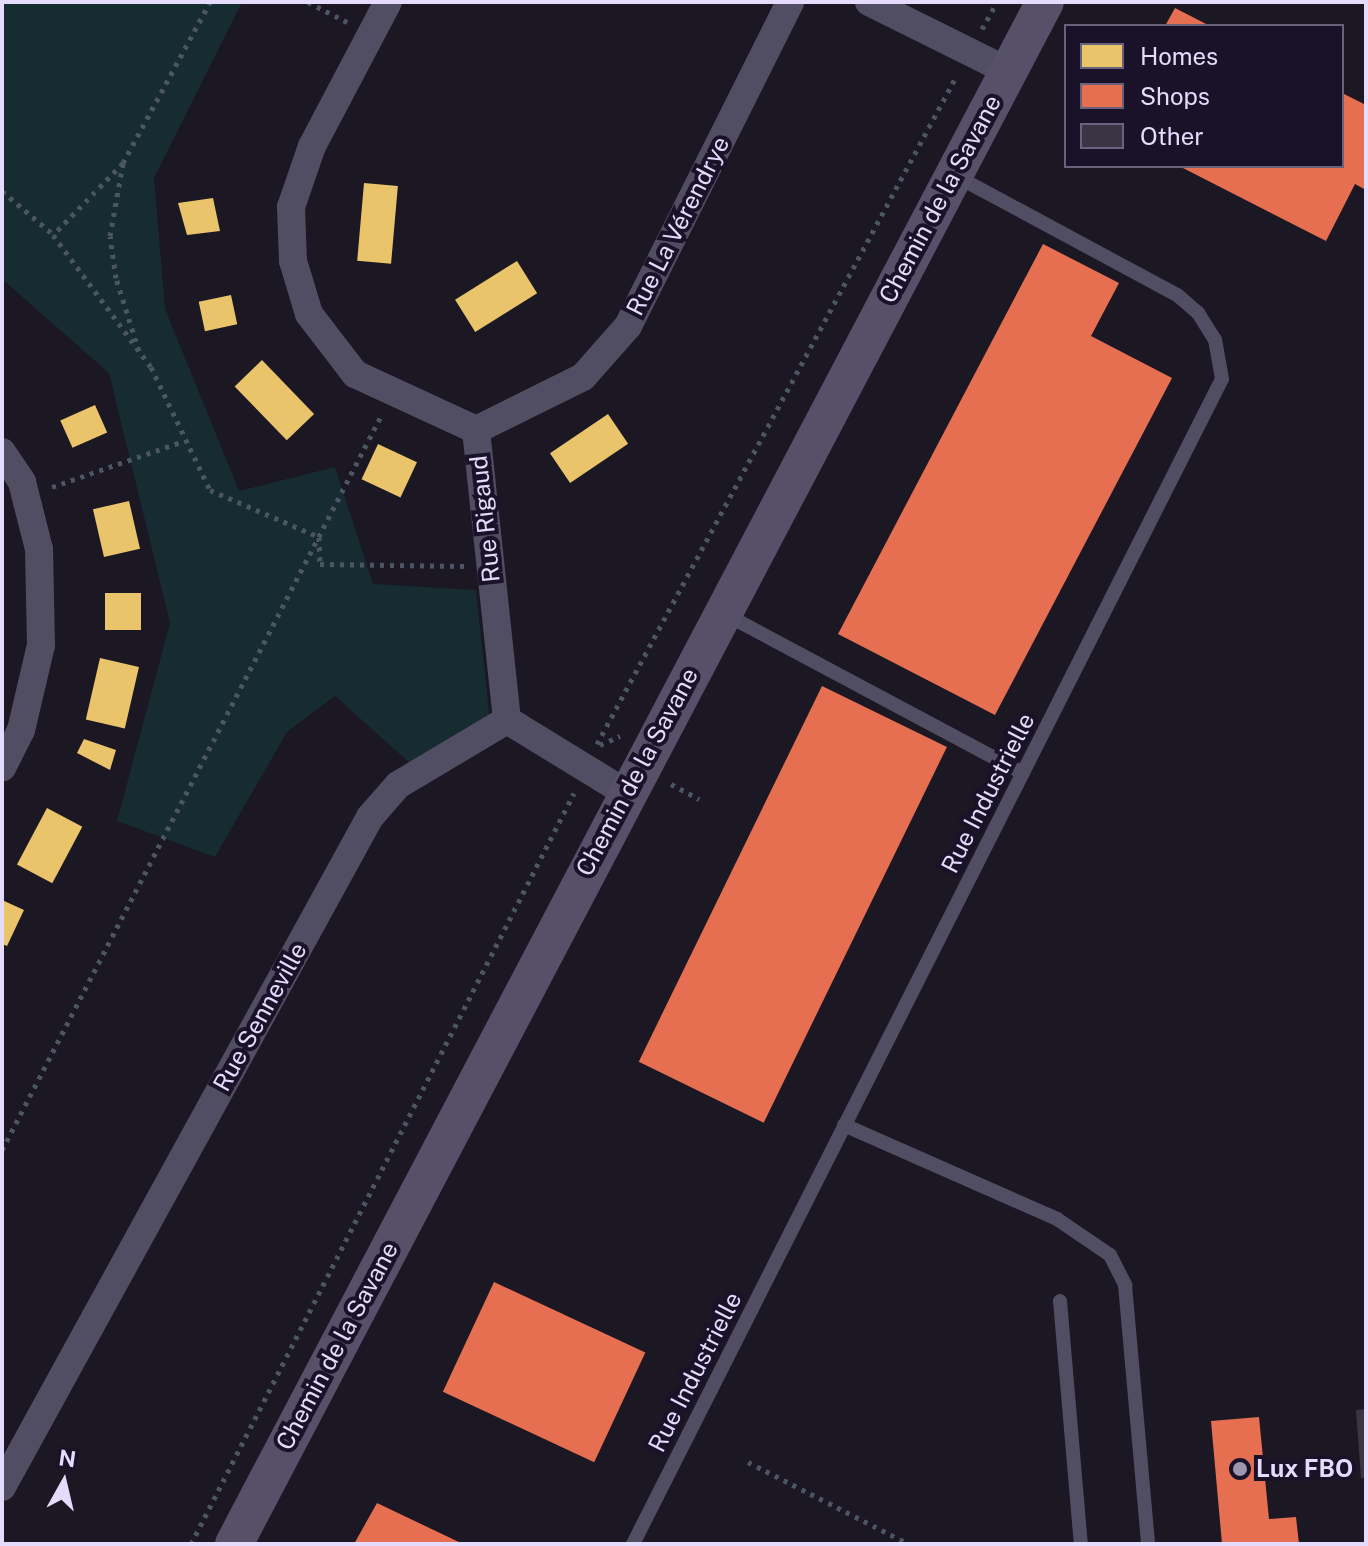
<!DOCTYPE html>
<html>
<head>
<meta charset="utf-8">
<style>
  body { margin:0 }
  #map { position:relative; width:1368px; height:1546px; overflow:hidden; background:#1b1723; font-family:"Public Sans",sans-serif }
  div>[style] { position:absolute }
  .green>* { inset:0; background:#162c30 }
  .homes>* { inset:0; background:#e9c46a; transform-origin:0 0 }
  .shops>* { inset:0; background:#e76f51; transform-origin:0 0 }
  .building>* { inset:0; background:#3a3544 }
  .path>* { height:5px; margin-top:-2.5px; transform-origin:0; background:repeating-linear-gradient(90deg,#4c5564 0 4px,transparent 0 10px) }
  .lane>* { height:14px; margin:-7px; padding:0 7px; transform-origin:7px; border-radius:7px; background:#514d63 }
  .street>* { height:28px; margin:-14px; padding:0 14px; transform-origin:14px; border-radius:14px; background:#514d63 }
  .secondary>* { height:38px; margin:-19px; padding:0 19px; transform-origin:19px; border-radius:19px; background:#565169 }
  .dots>* { width:22px; height:22px; translate:-50% -50%; box-sizing:border-box; border:4px solid #191228; border-radius:50% }
  span { translate:-50% -50%; white-space:nowrap; text-align:center; line-height:1.15; -webkit-text-stroke:8px #191228; paint-order:stroke }
  .street-label { font-size:24px; color:#e4dbfd }
  .poi-label { font-size:24px; color:#e4dbfd; font-weight:700 }
  .left { translate:0 -50%; text-align:left }
  .frame { position:absolute; inset:0; border:4px solid #e4dbfd; pointer-events:none }
  .legend { position:absolute; left:1064px; top:24px; width:280px; height:144px; box-sizing:border-box; background:#191228; border:2px solid #6a627d; margin:0; padding:10px 14px; list-style:none; font-size:24px; color:#e4dbfd }
  .legend li { display:flex; align-items:center; gap:16px; height:40px }
  .legend b { width:40px; border:2px solid #6a627d }
  .north { position:absolute; left:24px; top:1442px; width:80px; height:80px; -webkit-text-stroke:6px #191228; paint-order:stroke; rotate:8deg; font-size:22px; font-weight:700; line-height:32px; text-align:center; color:#e4dbfd }
  .north::after { content:''; display:block; margin:auto; width:28px; height:36px; background:#e4dbfd; clip-path:polygon(50% 0,100% 100%,50% 72%,0 100%) }
</style>
</head>
<body>
<div id="map">
  <div class="green">
    <i style="clip-path:polygon(2px 2px,242px 2px,154px 178px,165px 309px,239px 491px,335px 467px,373px 584px,476px 590px,491px 730px,411px 764px,335px 696px,287px 732px,215px 857px,117px 821px,170px 623px,109px 373px,2px 279px)"></i>
  </div>
  <div class="homes">
    <i style="left:364px;top:183px;width:34px;height:78px;rotate:5deg"></i>
    <i style="clip-path:polygon(213px 198px,220px 231px,187px 235px,178px 203px)"></i>
    <i style="left:517px;top:261px;width:38px;height:73px;rotate:58deg"></i>
    <i style="left:231px;top:295px;width:30px;height:33px;rotate:78deg"></i>
    <i style="left:262px;top:360px;width:75px;height:38px;rotate:46deg"></i>
    <i style="left:95px;top:405px;width:30px;height:38px;rotate:66deg"></i>
    <i style="left:608px;top:414px;width:36px;height:70px;rotate:56deg"></i>
    <i style="left:378px;top:444px;width:43px;height:39px;rotate:25deg"></i>
    <i style="left:129px;top:501px;width:49px;height:37px;rotate:77deg"></i>
    <i style="left:105px;top:593px;width:36px;height:37px"></i>
    <i style="left:100px;top:658px;width:40px;height:63px;rotate:13deg"></i>
    <i style="clip-path:polygon(84px 739px,116px 750px,110px 770px,77px 753px)"></i>
    <i style="left:47px;top:808px;width:40px;height:64px;rotate:28deg"></i>
    <i style="clip-path:polygon(2px 900px,24px 910px,7px 946px,2px 944px)"></i>
  </div>
  <div class="shops">
    <i style="clip-path:polygon(1175px 8px,1210px 26px,1165px 26px)"></i>
    <i style="clip-path:polygon(1342px 93px,1366px 105px,1366px 190px,1355px 184px,1326px 241px,1179px 166px,1342px 166px)"></i>
    <i style="clip-path:polygon(1043px 244px,1119px 283px,1091px 336px,1172px 378px,995px 715px,838px 634px)"></i>
    <i style="left:822px;top:686px;width:139px;height:418px;rotate:26deg"></i>
    <i style="left:494px;top:1282px;width:167px;height:121px;rotate:25deg"></i>
    <i style="clip-path:polygon(1259px 1417px,1269px 1519px,1296px 1517px,1299px 1544px,1222px 1544px,1211px 1421px)"></i>
    <i style="clip-path:polygon(377px 1503px,463px 1544px,354px 1544px)"></i>
  </div>
  <div class="building">
    <i style="clip-path:polygon(1366px 1409px,1366px 1478px,1361px 1478px,1356px 1410px)"></i>
  </div>
  <div class="path">
    <i style="left:308px;top:2px;width:46px;rotate:27.1deg"></i>
    <i style="left:982px;top:29px;width:31px;rotate:-61deg"></i>
    <i style="left:123px;top:163px;width:183px;rotate:-61.6deg"></i>
    <i style="left:2px;top:191px;width:70px;rotate:40.3deg"></i>
    <i style="left:139px;top:351px;width:77px;rotate:-107.5deg"></i>
    <i style="left:116px;top:278px;width:42px;rotate:-98.1deg"></i>
    <i style="left:110px;top:236px;width:74px;rotate:-79.9deg"></i>
    <i style="left:123px;top:163px;width:100px;rotate:134.2deg"></i>
    <i style="left:53px;top:235px;width:164px;rotate:53.4deg"></i>
    <i style="left:151px;top:367px;width:136px;rotate:64.4deg"></i>
    <i style="left:210px;top:490px;width:119px;rotate:23.3deg"></i>
    <i style="left:319px;top:537px;width:27px;rotate:88deg"></i>
    <i style="left:320px;top:564px;width:144px;rotate:0.8deg"></i>
    <i style="left:52px;top:487px;width:140px;rotate:-19.2deg"></i>
    <i style="left:597px;top:744px;width:757px;rotate:-61.71deg"></i>
    <i style="left:600px;top:745px;width:22px;rotate:-24deg"></i>
    <i style="left:671px;top:784px;width:32px;rotate:28deg"></i>
    <i style="left:2px;top:1150px;width:828px;rotate:-62.69deg"></i>
    <i style="left:748px;top:1462px;width:181px;rotate:27deg"></i>
    <i style="left:191px;top:1544px;width:843px;rotate:-62.98deg"></i>
  </div>
  <div class="lane">
    <i style="left:723px;top:613px;width:340px;rotate:28.1deg"></i>
    <i style="left:844px;top:1125px;width:233px;rotate:23.8deg"></i>
    <i style="left:1057px;top:1219px;width:64px;rotate:34.2deg"></i>
    <i style="left:1110px;top:1255px;width:34px;rotate:63deg"></i>
    <i style="left:1125px;top:1285px;width:260px;rotate:84.9deg"></i>
    <i style="left:1060px;top:1301px;width:244px;rotate:85.1deg"></i>
    <i style="left:633px;top:1544px;width:1305px;rotate:-63.18deg"></i>
    <i style="left:1222px;top:379px;width:40px;rotate:-100deg"></i>
    <i style="left:1215px;top:340px;width:32px;rotate:-122deg"></i>
    <i style="left:1198px;top:313px;width:28px;rotate:-139deg"></i>
    <i style="left:1177px;top:295px;width:251px;rotate:-151.7deg"></i>
  </div>
  <div class="street">
    <i style="left:388px;top:2px;width:163px;rotate:117.8deg"></i>
    <i style="left:312px;top:146px;width:65px;rotate:109deg"></i>
    <i style="left:291px;top:207px;width:54px;rotate:87.9deg"></i>
    <i style="left:293px;top:261px;width:55px;rotate:73.2deg"></i>
    <i style="left:309px;top:314px;width:76px;rotate:52.5deg"></i>
    <i style="left:355px;top:374px;width:133px;rotate:24.8deg"></i>
    <i style="left:476px;top:430px;width:292px;rotate:83.9deg"></i>
    <i style="left:869px;top:2px;width:155px;rotate:26.4deg"></i>
    <i style="left:476px;top:430px;width:119px;rotate:-26.4deg"></i>
    <i style="left:583px;top:377px;width:68px;rotate:-48.6deg"></i>
    <i style="left:628px;top:326px;width:362px;rotate:-63.4deg"></i>
    <i style="left:2px;top:452px;width:36px;rotate:56deg"></i>
    <i style="left:22px;top:482px;width:69px;rotate:75.8deg"></i>
    <i style="left:39px;top:549px;width:96px;rotate:88.8deg"></i>
    <i style="left:41px;top:645px;width:87px;rotate:103.2deg"></i>
    <i style="left:21px;top:730px;width:42px;rotate:116.6deg"></i>
    <i style="left:2px;top:1487px;width:764px;rotate:-61.22deg"></i>
    <i style="left:370px;top:817px;width:43px;rotate:-48.8deg"></i>
    <i style="left:398px;top:785px;width:127px;rotate:-30.8deg"></i>
    <i style="left:507px;top:720px;width:140px;rotate:31.5deg"></i>
  </div>
  <div class="secondary">
    <i style="left:234px;top:1544px;width:1742px;rotate:-62.26deg"></i>
  </div>
  <div class="dots">
    <i style="left:1240px;top:1469px;background:#9e96b1"></i>
  </div>
  <div class="street-label">
    <span style="left:940px;top:199px;rotate:-62deg">Chemin de la Savane</span>
    <span style="left:678px;top:226px;rotate:-63deg">Rue La Vérendrye</span>
    <span style="left:485px;top:519px;rotate:-96deg">Rue Rigaud</span>
    <span style="left:637px;top:772px;rotate:-62deg">Chemin de la Savane</span>
    <span style="left:988px;top:793px;rotate:-63deg">Rue Industrielle</span>
    <span style="left:260px;top:1017px;rotate:-61deg">Rue Senneville</span>
    <span style="left:337px;top:1346px;rotate:-62deg">Chemin de la Savane</span>
    <span style="left:695px;top:1372px;rotate:-63deg">Rue Industrielle</span>
  </div>
  <div class="poi-label">
    <span class="left" style="left:1256px;top:1469px">Lux FBO</span>
  </div>
  <div class="frame"></div>
  <ul class="legend">
  <li><b style="height:22px;background:#e9c46a"></b>Homes</li>
  <li><b style="height:22px;background:#e76f51"></b>Shops</li>
  <li><b style="height:22px;background:#3a3544"></b>Other</li>
  </ul>
  <div class="north">N</div>
</div>
</body>
</html>
